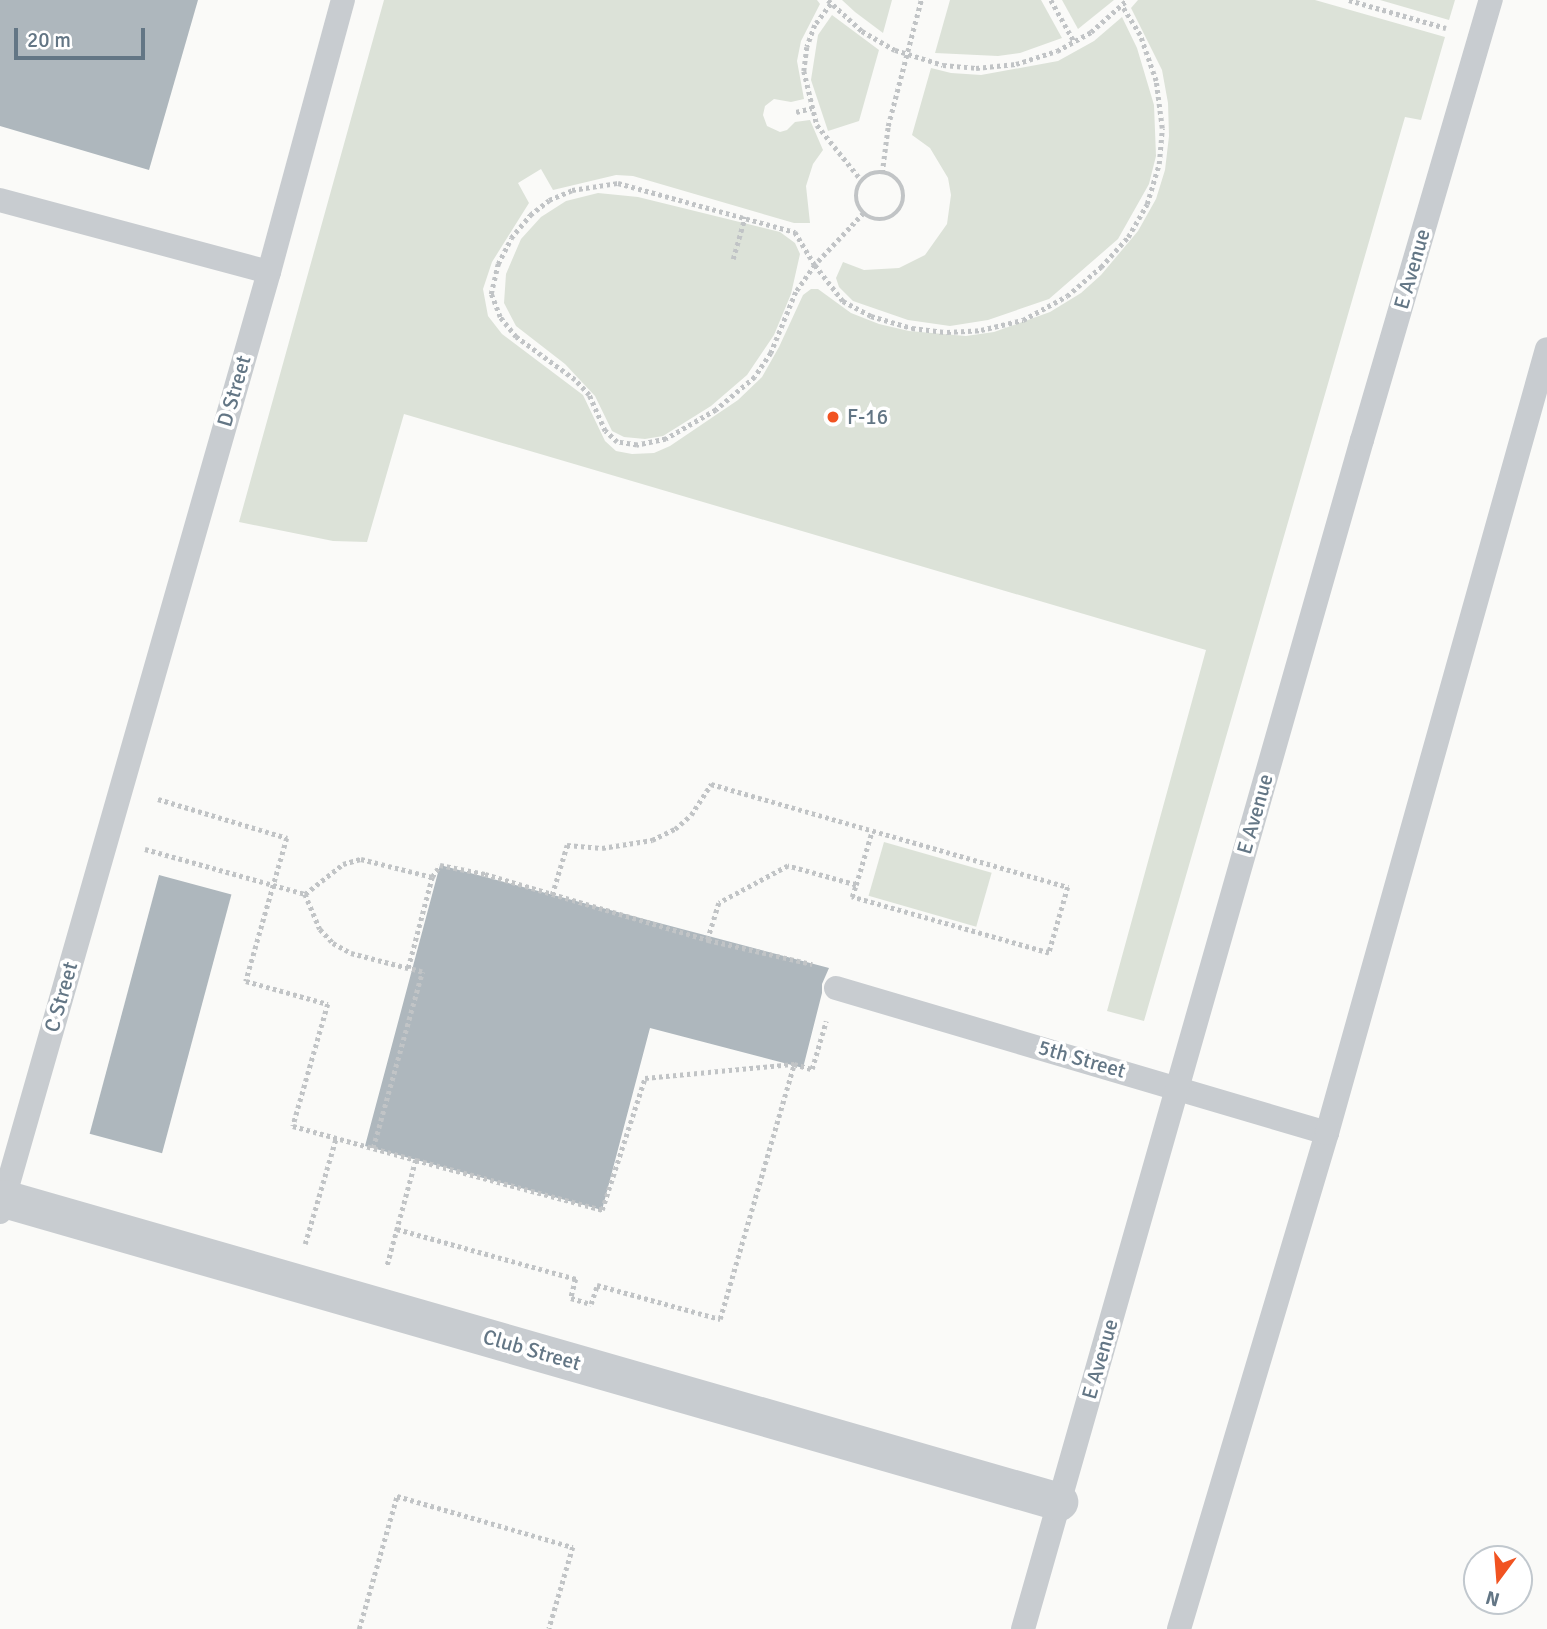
<!DOCTYPE html>
<html>
<head>
<meta charset="utf-8">
<style>
  body { margin:0 }
  #map { position:relative; width:1547px; height:1629px; overflow:hidden; background:#fafaf8; font-family:Signika,sans-serif }
  div>[style] { position:absolute }
  .green>* { inset:0; background:#dce2d8; transform-origin:0 0 }
  .building>* { inset:0; background:#aeb7bd; transform-origin:0 0 }
  .path>* { height:4.5px; margin-top:-2.25px; transform-origin:0; background:repeating-linear-gradient(90deg,#c1c4c6 0 3.5px,transparent 0 7px) }
  .path>.ring { margin:-2.25px; padding:0; box-sizing:content-box; background:none; border:4.5px solid #c1c4c6; border-radius:50% }
  .service>* { height:24px; margin:-12px; padding:0 12px; transform-origin:12px; border-radius:12px; background:#c8ccd0 }
  .minor>* { height:38px; margin:-19px; padding:0 19px; transform-origin:19px; border-radius:19px; background:#c8ccd0 }
  .dots>* { width:19px; height:19px; translate:-50% -50%; box-sizing:border-box; border:4px solid #fff; border-radius:50% }
  span { translate:-50% -50%; white-space:nowrap; text-align:center; line-height:1.15; -webkit-text-stroke:7px #fff; paint-order:stroke }
  .street-label { font-size:21px; color:#637685 }
  .poi-label { font-size:21px; color:#637685 }
  .left { translate:0 -50%; text-align:left }
  .north { position:absolute; left:1463px; top:1545px; width:70px; height:70px; box-sizing:border-box; background:#fff; border:2px solid #c1c8ce; border-radius:50%; rotate:196deg; font-size:19px; font-weight:700; line-height:28px; text-align:center; color:#637685 }
  .north::after { content:''; display:block; margin:auto; width:24px; height:32px; background:#f15321; clip-path:polygon(50% 0,100% 100%,50% 72%,0 100%) }
  .scale { position:absolute; left:14px; top:28px; width:131px; height:32px; box-sizing:border-box; border:4px solid #637685; border-top:0; padding-left:9px; font-size:21px; line-height:24px; white-space:nowrap; color:#637685; -webkit-text-stroke:5px #fff; paint-order:stroke }
</style>
</head>
<body>
<div id="map">
  <div class="green">
    <i style="clip-path:polygon(384px 0,817px 0,820px 4px,801px 41px,797px 61px,804px 99px,791px 102px,774px 99px,765px 106px,763px 115px,767px 126px,780px 132px,787px 130px,795px 122px,810px 120px,823px 150px,813px 164px,806px 186px,810px 223px,794px 223px,633px 176px,616px 175px,553px 190px,541px 169px,518px 183px,529px 203px,492px 262px,483px 289px,488px 316px,502px 334px,583px 395px,605px 441px,616px 451px,632px 454px,654px 453px,670px 446px,738px 400px,762px 377px,779px 347px,803px 295px,811px 289px,818px 289px,851px 313px,879px 324px,909px 331px,966px 336px,994px 332px,1050px 312px,1081px 293px,1101px 275px,1138px 231px,1156px 199px,1165px 170px,1169px 136px,1168px 103px,1162px 70px,1131px 8px,1138px 0,1315px 0,1445px 37px,1421px 120px,1405px 117px,1144px 1021px,1107px 1011px,1206px 650px,404px 414px,367px 542px,333px 541px,239px 522px)"></i>
    <i style="clip-path:polygon(842px 0,892px 0,883px 33px,855px 12px)"></i>
    <i style="clip-path:polygon(950px 0,1041px 0,1062px 38px,1020px 53px,998px 56px,935px 53px)"></i>
    <i style="clip-path:polygon(1062px 0,1114px 0,1078px 29px)"></i>
    <i style="clip-path:polygon(1380px 0,1455px 0,1449px 20px)"></i>
    <i style="clip-path:polygon(832px 15px,879px 50px,859px 121px,828px 131px,811px 80px,818px 35px)"></i>
    <i style="clip-path:polygon(1122px 17px,1137px 48px,1154px 105px,1156px 156px,1149px 184px,1118px 239px,1049px 299px,988px 320px,950px 326px,908px 320px,853px 301px,839px 287px,836px 278px,843px 262px,864px 270px,899px 268px,925px 255px,947px 224px,951px 195px,948px 178px,930px 148px,912px 135px,931px 68px,951px 73px,981px 75px,1058px 61px,1094px 41px)"></i>
    <i style="clip-path:polygon(598px 193px,638px 197px,780px 232px,795px 243px,800px 254px,791px 294px,774px 335px,747px 375px,711px 406px,663px 436px,645px 439px,624px 437px,612px 431px,595px 396px,565px 364px,516px 326px,504px 303px,506px 274px,521px 239px,541px 217px,566px 201px)"></i>
    <i style="left:884px;top:842px;width:112px;height:56px;rotate:16deg"></i>
  </div>
  <div class="building">
    <i style="clip-path:polygon(0 0,198px 0,149px 170px,0 126px)"></i>
    <i style="clip-path:polygon(440px 865px,829px 968px,822px 984px,822px 993px,803px 1068px,650px 1028px,602px 1210px,365px 1146px)"></i>
    <i style="left:159px;top:875px;width:75px;height:268px;rotate:15deg"></i>
  </div>
  <div class="path">
    <i style="left:828px;top:0;width:46px;rotate:42.4deg"></i>
    <i style="left:862px;top:31px;width:38px;rotate:30deg"></i>
    <i style="left:895px;top:50px;width:50px;rotate:17.4deg"></i>
    <i style="left:943px;top:65px;width:33px;rotate:5deg"></i>
    <i style="left:976px;top:68px;width:40px;rotate:-5.7deg"></i>
    <i style="left:1016px;top:64px;width:43px;rotate:-17.6deg"></i>
    <i style="left:1057px;top:51px;width:39px;rotate:-29deg"></i>
    <i style="left:1091px;top:32px;width:48px;rotate:-41.6deg"></i>
    <i style="left:1051px;top:0;width:49px;rotate:60.8deg"></i>
    <i style="left:1349px;top:0;width:101px;rotate:16.1deg"></i>
    <i style="left:831px;top:4px;width:26px;rotate:127deg"></i>
    <i style="left:815px;top:25px;width:23px;rotate:110deg"></i>
    <i style="left:807px;top:47px;width:24px;rotate:97deg"></i>
    <i style="left:804px;top:71px;width:56px;rotate:76.5deg"></i>
    <i style="left:817px;top:125px;width:72px;rotate:51.2deg"></i>
    <i style="left:796px;top:112px;width:16px;rotate:-14deg"></i>
    <i class="ring" style="left:856px;top:172px;width:43.5px;height:43.5px"></i>
    <i style="left:882px;top:173px;width:47px;rotate:-82.7deg"></i>
    <i style="left:888px;top:126px;width:130px;rotate:-75.3deg"></i>
    <i style="left:618px;top:183px;width:184px;rotate:15.5deg"></i>
    <i style="left:795px;top:232px;width:39px;rotate:59deg"></i>
    <i style="left:815px;top:265px;width:33px;rotate:125deg"></i>
    <i style="left:796px;top:292px;width:66px;rotate:112.3deg"></i>
    <i style="left:771px;top:353px;width:29px;rotate:124deg"></i>
    <i style="left:755px;top:377px;width:51px;rotate:139.8deg"></i>
    <i style="left:716px;top:410px;width:58px;rotate:149.9deg"></i>
    <i style="left:666px;top:439px;width:30px;rotate:168deg"></i>
    <i style="left:637px;top:445px;width:20px;rotate:-171deg"></i>
    <i style="left:617px;top:442px;width:16px;rotate:-137deg"></i>
    <i style="left:605px;top:431px;width:39px;rotate:-114deg"></i>
    <i style="left:589px;top:395px;width:21px;rotate:-133deg"></i>
    <i style="left:575px;top:380px;width:73px;rotate:-143.9deg"></i>
    <i style="left:516px;top:337px;width:26px;rotate:-129deg"></i>
    <i style="left:500px;top:317px;width:25px;rotate:-111deg"></i>
    <i style="left:491px;top:294px;width:31px;rotate:-77deg"></i>
    <i style="left:498px;top:264px;width:29px;rotate:-63deg"></i>
    <i style="left:511px;top:238px;width:30px;rotate:-50deg"></i>
    <i style="left:530px;top:215px;width:24px;rotate:-38deg"></i>
    <i style="left:549px;top:200px;width:25px;rotate:-23deg"></i>
    <i style="left:572px;top:190px;width:47px;rotate:-8.7deg"></i>
    <i style="left:864px;top:213px;width:71px;rotate:133.3deg"></i>
    <i style="left:815px;top:265px;width:46px;rotate:52.1deg"></i>
    <i style="left:843px;top:301px;width:32px;rotate:28deg"></i>
    <i style="left:871px;top:316px;width:43px;rotate:16.3deg"></i>
    <i style="left:912px;top:328px;width:35px;rotate:7deg"></i>
    <i style="left:947px;top:332px;width:34px;rotate:-3deg"></i>
    <i style="left:981px;top:330px;width:43px;rotate:-13.4deg"></i>
    <i style="left:1023px;top:320px;width:50px;rotate:-28.6deg"></i>
    <i style="left:1067px;top:296px;width:45px;rotate:-40.5deg"></i>
    <i style="left:1101px;top:267px;width:40px;rotate:-48deg"></i>
    <i style="left:1128px;top:237px;width:38px;rotate:-60deg"></i>
    <i style="left:1147px;top:204px;width:42px;rotate:-73.3deg"></i>
    <i style="left:1159px;top:164px;width:36px;rotate:-85deg"></i>
    <i style="left:1162px;top:128px;width:47px;rotate:-97.3deg"></i>
    <i style="left:1156px;top:81px;width:49px;rotate:-109.2deg"></i>
    <i style="left:1140px;top:35px;width:34px;rotate:-122deg"></i>
    <i style="left:733px;top:259px;width:44px;rotate:-74.1deg"></i>
    <i style="left:158px;top:799px;width:135px;rotate:16.8deg"></i>
    <i style="left:287px;top:838px;width:149px;rotate:106deg"></i>
    <i style="left:246px;top:981px;width:85px;rotate:15.7deg"></i>
    <i style="left:328px;top:1004px;width:127px;rotate:106deg"></i>
    <i style="left:293px;top:1126px;width:128px;rotate:15.5deg"></i>
    <i style="left:416px;top:1160px;width:111px;rotate:105.2deg"></i>
    <i style="left:145px;top:849px;width:166px;rotate:15.7deg"></i>
    <i style="left:305px;top:894px;width:38px;rotate:67deg"></i>
    <i style="left:320px;top:929px;width:19px;rotate:47deg"></i>
    <i style="left:333px;top:943px;width:21px;rotate:29deg"></i>
    <i style="left:351px;top:953px;width:59px;rotate:14.7deg"></i>
    <i style="left:408px;top:968px;width:94px;rotate:-75.2deg"></i>
    <i style="left:432px;top:877px;width:14px;rotate:-56deg"></i>
    <i style="left:440px;top:865px;width:46px;rotate:11.3deg"></i>
    <i style="left:485px;top:874px;width:233px;rotate:16.5deg"></i>
    <i style="left:708px;top:940px;width:107px;rotate:13deg"></i>
    <i style="left:856px;top:885px;width:56px;rotate:-73.5deg"></i>
    <i style="left:305px;top:894px;width:48px;rotate:-38.3deg"></i>
    <i style="left:343px;top:864px;width:19px;rotate:-16deg"></i>
    <i style="left:361px;top:859px;width:73px;rotate:14.2deg"></i>
    <i style="left:552px;top:895px;width:52px;rotate:-73.3deg"></i>
    <i style="left:567px;top:845px;width:35px;rotate:5deg"></i>
    <i style="left:602px;top:848px;width:51px;rotate:-9.1deg"></i>
    <i style="left:652px;top:840px;width:25px;rotate:-26deg"></i>
    <i style="left:675px;top:829px;width:21px;rotate:-41deg"></i>
    <i style="left:691px;top:815px;width:37px;rotate:-57deg"></i>
    <i style="left:711px;top:784px;width:372px;rotate:16.1deg"></i>
    <i style="left:1068px;top:887px;width:69px;rotate:106.1deg"></i>
    <i style="left:1049px;top:953px;width:205px;rotate:-164.1deg"></i>
    <i style="left:852px;top:897px;width:13px;rotate:-72deg"></i>
    <i style="left:856px;top:885px;width:71px;rotate:-164.4deg"></i>
    <i style="left:788px;top:866px;width:78px;rotate:151.8deg"></i>
    <i style="left:719px;top:903px;width:39px;rotate:107deg"></i>
    <i style="left:373px;top:1148px;width:183px;rotate:-74.4deg"></i>
    <i style="left:422px;top:972px;width:15px;rotate:-164deg"></i>
    <i style="left:416px;top:1160px;width:193px;rotate:15deg"></i>
    <i style="left:602px;top:1210px;width:139px;rotate:-72deg"></i>
    <i style="left:645px;top:1078px;width:150px;rotate:-5.4deg"></i>
    <i style="left:397px;top:1229px;width:186px;rotate:15.6deg"></i>
    <i style="left:576px;top:1279px;width:20px;rotate:105deg"></i>
    <i style="left:571px;top:1298px;width:21px;rotate:17deg"></i>
    <i style="left:591px;top:1304px;width:20px;rotate:-72deg"></i>
    <i style="left:597px;top:1285px;width:128px;rotate:15.5deg"></i>
    <i style="left:720px;top:1319px;width:266px;rotate:-73.8deg"></i>
    <i style="left:794px;top:1064px;width:19px;rotate:16deg"></i>
    <i style="left:812px;top:1069px;width:50px;rotate:-73.7deg"></i>
    <i style="left:305px;top:1244px;width:110px;rotate:-73.7deg"></i>
    <i style="left:359px;top:1629px;width:138px;rotate:-74.1deg"></i>
    <i style="left:397px;top:1496px;width:183px;rotate:16.2deg"></i>
    <i style="left:573px;top:1547px;width:85px;rotate:106.3deg"></i>
  </div>
  <div class="service">
    <i style="left:0;top:200px;width:278px;rotate:15deg"></i>
    <i style="left:836px;top:988px;width:512px;rotate:16.45deg"></i>
    <i style="left:0;top:1212px;width:978px;rotate:-74.03deg"></i>
    <i style="left:269px;top:272px;width:282px;rotate:-74.8deg"></i>
    <i style="left:1023px;top:1629px;width:1236px;rotate:-74.09deg"></i>
    <i style="left:1362px;top:440px;width:459px;rotate:-73.7deg"></i>
    <i style="left:1179px;top:1629px;width:518px;rotate:-73.39deg"></i>
    <i style="left:1327px;top:1133px;width:814px;rotate:-74.33deg"></i>
  </div>
  <div class="minor">
    <i style="left:4px;top:1199px;width:1098px;rotate:16.02deg"></i>
  </div>
  <div class="dots">
    <i style="left:833px;top:417px;background:#f15321"></i>
  </div>
  <div class="street-label">
    <span style="left:1412px;top:269px;rotate:-74deg">E Avenue</span>
    <span style="left:234px;top:391px;rotate:-74deg">D Street</span>
    <span style="left:1255px;top:814px;rotate:-74deg">E Avenue</span>
    <span style="left:61px;top:997px;rotate:-74deg">C Street</span>
    <span style="left:1082px;top:1059px;rotate:16deg">5th Street</span>
    <span style="left:532px;top:1350px;rotate:16deg">Club Street</span>
    <span style="left:1100px;top:1359px;rotate:-74deg">E Avenue</span>
  </div>
  <div class="poi-label">
    <span class="left" style="left:847px;top:417px">F-16</span>
  </div>
  <div class="north">N</div>
  <div class="scale">20 m</div>
</div>
</body>
</html>
